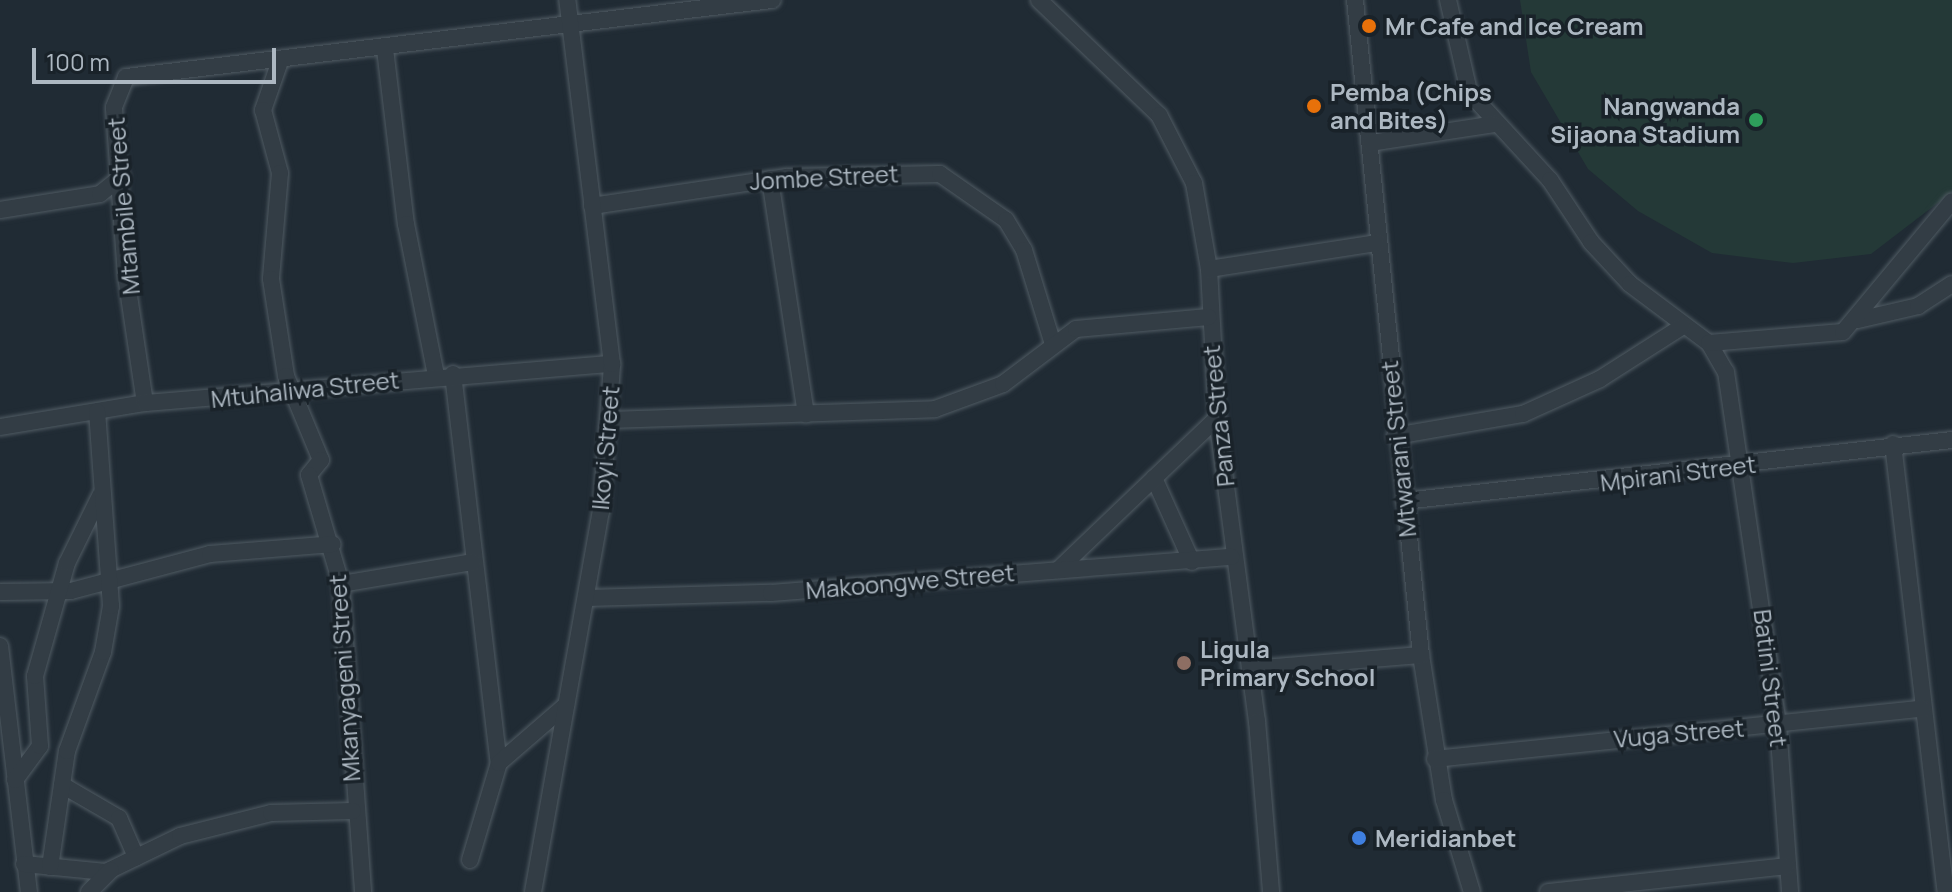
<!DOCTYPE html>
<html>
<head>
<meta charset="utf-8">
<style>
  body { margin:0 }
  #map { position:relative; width:1952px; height:892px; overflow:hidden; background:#202b34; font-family:Manrope,sans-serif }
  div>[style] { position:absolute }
  .green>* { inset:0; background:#243937 }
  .roads { filter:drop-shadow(0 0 2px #505b63) drop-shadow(0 0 2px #505b63) }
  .minor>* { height:16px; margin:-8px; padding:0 8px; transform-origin:8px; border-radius:8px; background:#333d45 }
  .dots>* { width:22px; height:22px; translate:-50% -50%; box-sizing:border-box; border:4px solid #192229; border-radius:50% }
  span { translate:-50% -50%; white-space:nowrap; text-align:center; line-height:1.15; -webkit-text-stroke:7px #192229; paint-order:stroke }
  .poi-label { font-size:24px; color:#adb8c2; font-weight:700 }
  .left { translate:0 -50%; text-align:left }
  .right { translate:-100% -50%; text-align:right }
  .street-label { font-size:24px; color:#adb8c2 }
  .scale { position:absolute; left:32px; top:48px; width:244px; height:36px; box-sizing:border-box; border:4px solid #adb8c2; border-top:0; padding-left:10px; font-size:24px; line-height:28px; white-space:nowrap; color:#adb8c2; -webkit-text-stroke:6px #192229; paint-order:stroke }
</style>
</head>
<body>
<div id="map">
  <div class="green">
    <i style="clip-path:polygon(1520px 0,1952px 0,1952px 192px,1871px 254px,1793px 263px,1712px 253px,1638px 211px,1588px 169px,1531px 72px)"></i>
  </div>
  <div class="roads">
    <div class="minor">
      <i style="left:1039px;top:0;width:166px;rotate:43.8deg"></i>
      <i style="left:1159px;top:115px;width:76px;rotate:62.8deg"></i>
      <i style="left:1194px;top:183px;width:87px;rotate:80.1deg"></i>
      <i style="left:1209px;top:269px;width:149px;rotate:86.9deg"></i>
      <i style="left:1217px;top:418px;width:306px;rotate:82.5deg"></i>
      <i style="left:1257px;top:721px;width:172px;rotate:85.3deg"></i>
      <i style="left:1355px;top:0;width:658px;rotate:84.25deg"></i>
      <i style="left:1421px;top:655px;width:147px;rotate:81deg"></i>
      <i style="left:1444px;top:800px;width:96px;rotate:73.1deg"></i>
      <i style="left:1448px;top:0;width:94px;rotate:77.1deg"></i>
      <i style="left:1469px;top:92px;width:120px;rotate:47.4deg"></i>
      <i style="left:1550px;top:180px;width:74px;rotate:56.5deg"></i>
      <i style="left:1591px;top:242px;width:57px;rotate:47.1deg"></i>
      <i style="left:1630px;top:284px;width:99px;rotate:36.8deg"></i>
      <i style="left:1709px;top:343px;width:34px;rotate:60deg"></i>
      <i style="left:1726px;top:372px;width:356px;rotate:81.6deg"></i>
      <i style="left:1778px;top:724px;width:168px;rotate:85.9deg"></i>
      <i style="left:385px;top:49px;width:176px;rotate:83.2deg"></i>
      <i style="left:406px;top:224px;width:154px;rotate:78.8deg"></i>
      <i style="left:279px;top:64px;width:49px;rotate:109.2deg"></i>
      <i style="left:263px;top:110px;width:65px;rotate:74.9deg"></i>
      <i style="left:280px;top:173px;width:106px;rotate:94.9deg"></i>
      <i style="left:271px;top:279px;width:98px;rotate:81.2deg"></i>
      <i style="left:286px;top:376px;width:91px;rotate:67.4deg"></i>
      <i style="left:321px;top:460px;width:19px;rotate:129deg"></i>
      <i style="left:309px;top:475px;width:114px;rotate:73.6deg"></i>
      <i style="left:341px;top:584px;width:309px;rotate:85.9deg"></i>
      <i style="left:1371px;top:143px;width:125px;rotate:-8.7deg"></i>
      <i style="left:770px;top:179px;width:238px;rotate:81.3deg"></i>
      <i style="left:592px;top:206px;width:197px;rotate:-8.5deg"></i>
      <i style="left:787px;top:177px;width:153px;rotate:-1.1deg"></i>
      <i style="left:940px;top:174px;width:80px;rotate:34.9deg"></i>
      <i style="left:1006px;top:220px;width:35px;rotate:59deg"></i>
      <i style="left:1024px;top:250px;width:98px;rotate:72.9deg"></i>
      <i style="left:0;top:210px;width:101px;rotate:-9.1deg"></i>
      <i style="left:100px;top:194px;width:28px;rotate:-39deg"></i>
      <i style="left:1209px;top:269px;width:169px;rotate:-8.8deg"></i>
      <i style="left:1858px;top:320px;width:62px;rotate:-13.1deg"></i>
      <i style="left:1918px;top:306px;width:40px;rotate:-32.9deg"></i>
      <i style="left:1709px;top:343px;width:134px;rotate:-4.7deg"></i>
      <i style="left:1843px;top:332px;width:170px;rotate:-50.2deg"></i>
      <i style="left:453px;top:374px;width:392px;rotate:83.3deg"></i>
      <i style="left:145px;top:403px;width:128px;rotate:-98.5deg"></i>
      <i style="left:126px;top:276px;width:169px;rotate:-94.1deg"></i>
      <i style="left:114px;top:107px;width:32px;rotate:-68deg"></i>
      <i style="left:126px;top:77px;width:651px;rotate:-6.8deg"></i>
      <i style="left:609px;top:420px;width:326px;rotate:-1.9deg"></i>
      <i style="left:935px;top:409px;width:72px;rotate:-20.2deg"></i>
      <i style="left:1003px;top:384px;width:91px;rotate:-37deg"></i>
      <i style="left:1076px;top:329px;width:133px;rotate:-5.2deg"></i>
      <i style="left:0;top:427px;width:147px;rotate:-9.4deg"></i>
      <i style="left:145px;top:403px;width:469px;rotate:-4.8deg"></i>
      <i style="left:1395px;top:436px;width:130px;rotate:-9.8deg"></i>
      <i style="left:1523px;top:414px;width:85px;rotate:-24.4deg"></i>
      <i style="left:1600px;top:379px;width:98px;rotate:-32.6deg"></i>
      <i style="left:1893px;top:444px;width:451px;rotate:83.3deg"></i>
      <i style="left:1154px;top:478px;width:92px;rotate:65.7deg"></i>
      <i style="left:1404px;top:501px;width:551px;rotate:-6.35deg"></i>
      <i style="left:1058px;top:570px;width:220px;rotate:-43.7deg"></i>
      <i style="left:341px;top:584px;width:134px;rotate:-9.5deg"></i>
      <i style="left:0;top:592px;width:71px;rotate:-0.8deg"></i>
      <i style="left:71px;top:591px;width:144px;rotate:-14.9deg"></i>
      <i style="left:210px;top:554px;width:123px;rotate:-4.6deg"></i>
      <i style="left:587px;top:598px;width:184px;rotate:-1.6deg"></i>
      <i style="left:771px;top:593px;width:462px;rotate:-4.5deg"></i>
      <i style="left:0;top:646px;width:248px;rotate:83.3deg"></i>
      <i style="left:1250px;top:669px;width:172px;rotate:-4.7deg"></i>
      <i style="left:1435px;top:759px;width:490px;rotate:-5.9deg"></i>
      <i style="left:15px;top:780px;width:42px;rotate:-53.7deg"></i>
      <i style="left:40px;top:746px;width:70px;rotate:-94.1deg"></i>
      <i style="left:35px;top:676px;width:117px;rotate:-74.2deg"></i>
      <i style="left:67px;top:563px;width:75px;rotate:-63.8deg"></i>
      <i style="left:62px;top:785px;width:66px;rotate:30.1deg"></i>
      <i style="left:119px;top:818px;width:43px;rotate:66.4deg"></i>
      <i style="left:470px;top:860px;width:101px;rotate:-73.4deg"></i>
      <i style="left:499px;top:763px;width:89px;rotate:-40.9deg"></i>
      <i style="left:24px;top:864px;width:82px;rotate:5.6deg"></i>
      <i style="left:106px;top:872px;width:82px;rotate:-25.9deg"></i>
      <i style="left:180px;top:836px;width:94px;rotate:-14.2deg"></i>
      <i style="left:271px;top:813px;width:82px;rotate:-1.4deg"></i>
      <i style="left:50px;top:867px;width:117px;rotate:-81.7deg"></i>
      <i style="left:67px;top:751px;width:105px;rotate:-70deg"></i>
      <i style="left:103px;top:652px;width:47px;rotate:-80.1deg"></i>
      <i style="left:111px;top:606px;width:195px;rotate:-94.1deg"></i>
      <i style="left:89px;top:892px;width:31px;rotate:-45deg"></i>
      <i style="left:533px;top:892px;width:386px;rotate:-79.9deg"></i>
      <i style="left:601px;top:512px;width:148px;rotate:-85.7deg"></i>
      <i style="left:612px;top:364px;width:367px;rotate:-97deg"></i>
      <i style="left:1548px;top:892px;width:240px;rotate:-6.2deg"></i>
    </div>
  </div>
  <div class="dots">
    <i style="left:1369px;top:26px;background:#e8710a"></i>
    <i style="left:1314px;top:106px;background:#e8710a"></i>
    <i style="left:1756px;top:120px;background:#2e9e5b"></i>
    <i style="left:1184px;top:663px;background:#8d6e63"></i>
    <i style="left:1359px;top:838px;background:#3f7fe0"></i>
  </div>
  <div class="poi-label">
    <span class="left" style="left:1385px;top:26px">Mr Cafe and Ice Cream</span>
    <span class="left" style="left:1330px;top:106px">Pemba (Chips<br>and Bites)</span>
    <span class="right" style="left:1740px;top:120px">Nangwanda<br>Sijaona Stadium</span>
    <span class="left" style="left:1200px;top:663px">Ligula<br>Primary School</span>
    <span class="left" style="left:1375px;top:838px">Meridianbet</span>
  </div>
  <div class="street-label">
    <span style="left:824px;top:177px;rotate:-3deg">Jombe Street</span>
    <span style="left:123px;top:206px;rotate:-95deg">Mtambile Street</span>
    <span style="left:305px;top:389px;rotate:-6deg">Mtuhaliwa Street</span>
    <span style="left:1218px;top:416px;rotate:-96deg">Panza Street</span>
    <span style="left:605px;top:448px;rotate:-85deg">Ikoyi Street</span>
    <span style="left:1398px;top:449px;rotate:-96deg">Mtwarani Street</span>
    <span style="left:1678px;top:473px;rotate:-7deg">Mpirani Street</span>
    <span style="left:910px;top:581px;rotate:-5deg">Makoongwe Street</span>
    <span style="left:344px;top:678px;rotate:-94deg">Mkanyageni Street</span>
    <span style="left:1771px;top:678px;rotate:83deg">Batini Street</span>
    <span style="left:1679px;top:733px;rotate:-5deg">Vuga Street</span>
  </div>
  <div class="scale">100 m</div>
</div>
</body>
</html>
